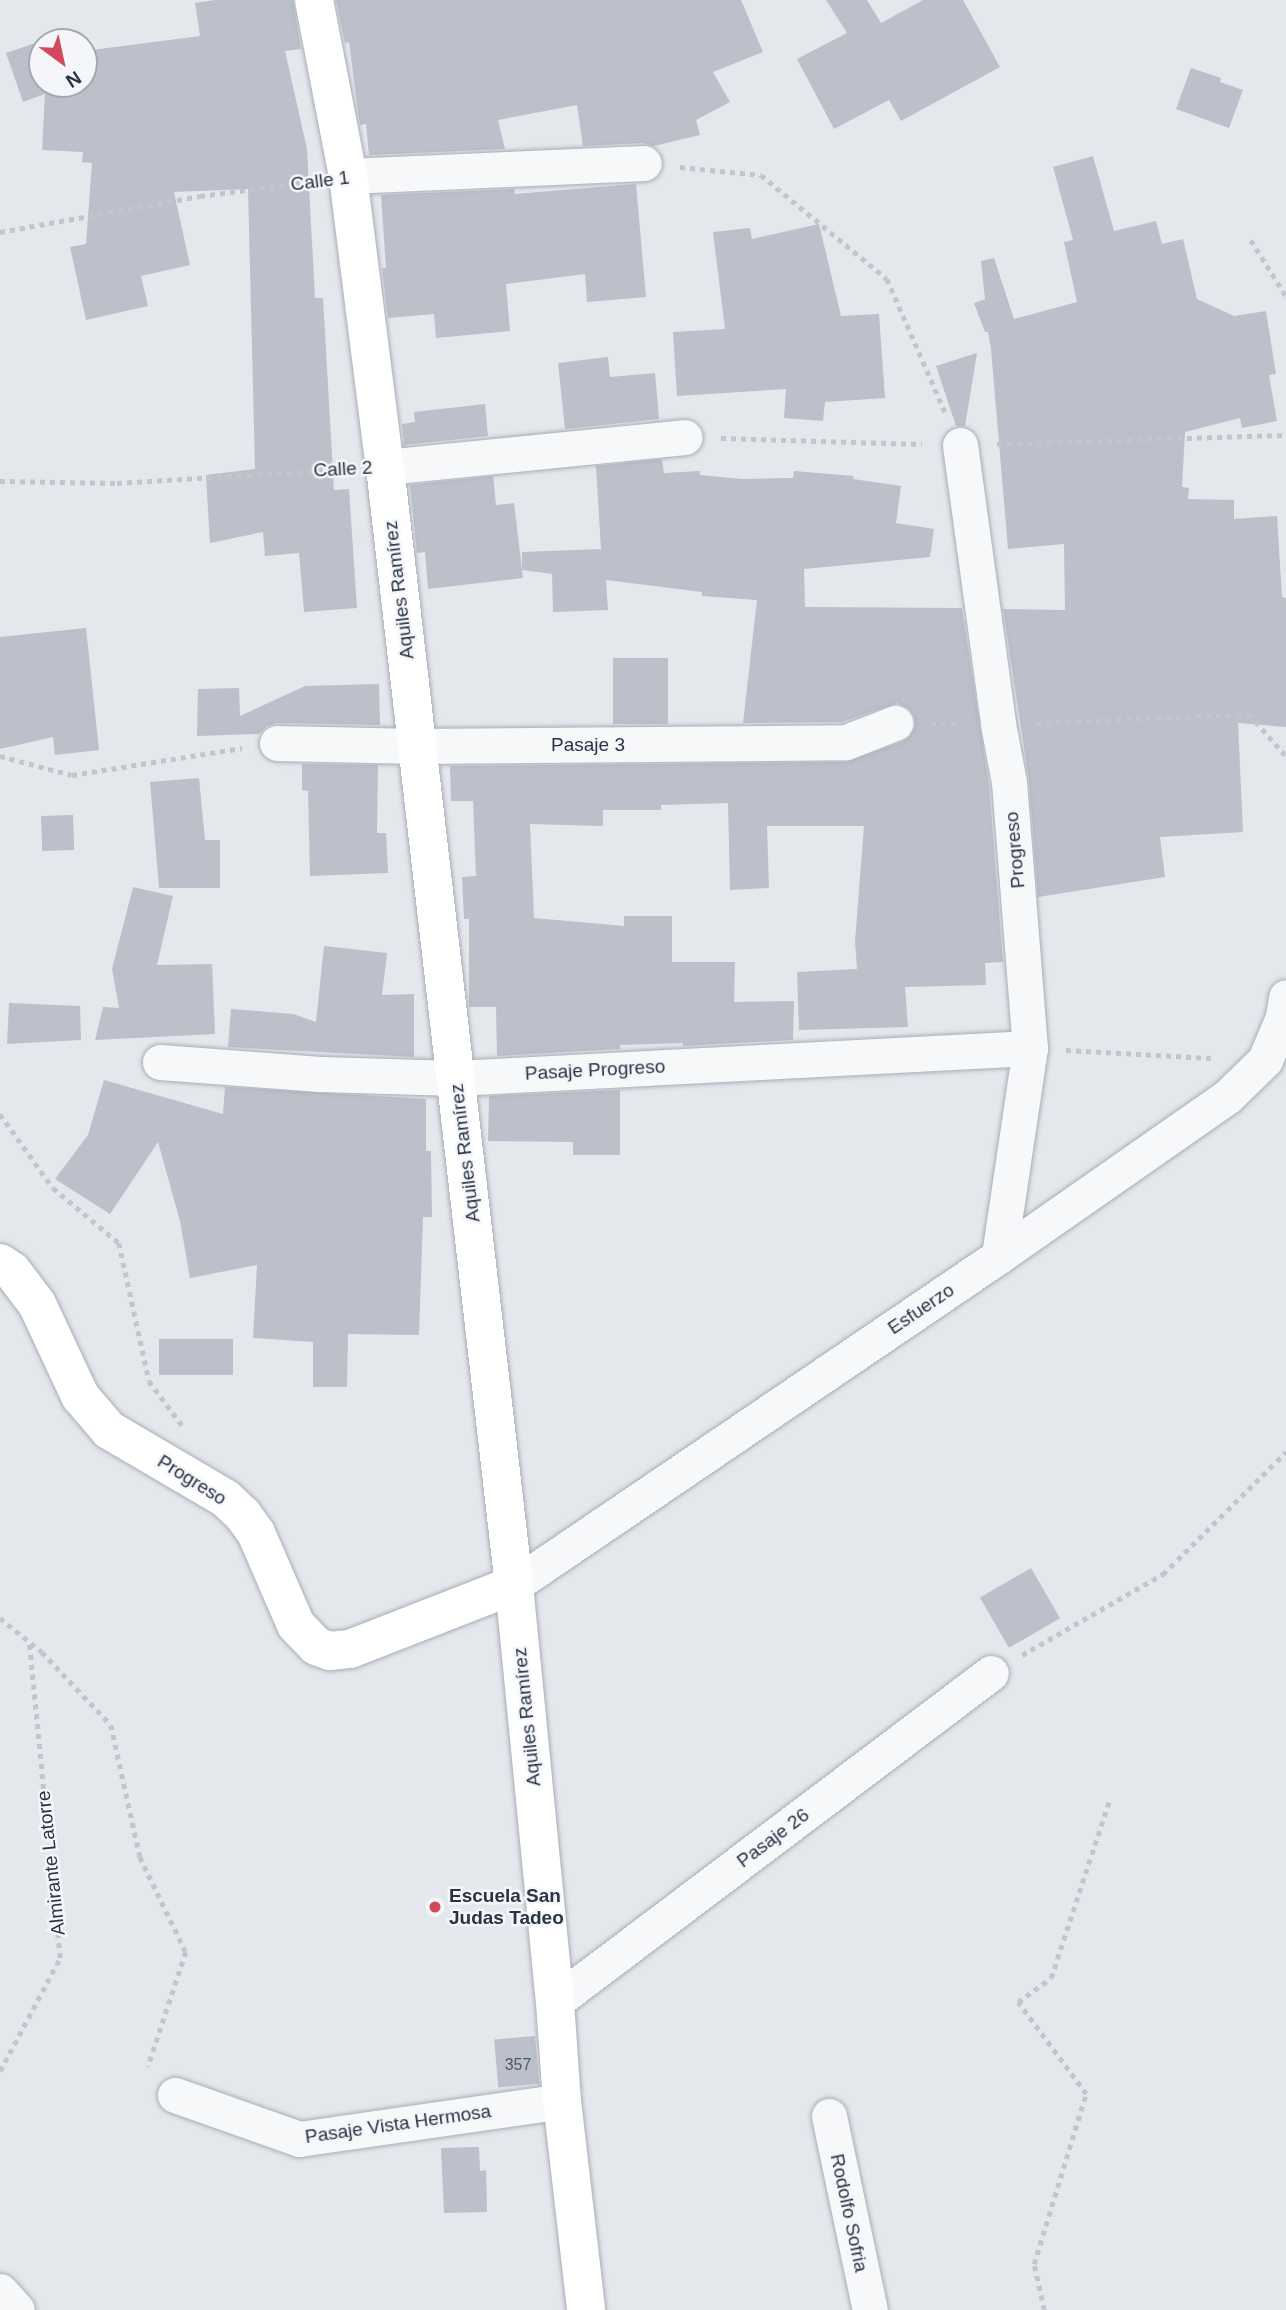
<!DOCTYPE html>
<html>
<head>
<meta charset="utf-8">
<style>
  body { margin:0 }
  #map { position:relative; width:1286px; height:2310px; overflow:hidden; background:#e4e7ec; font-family:Helvetica,sans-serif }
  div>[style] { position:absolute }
  .building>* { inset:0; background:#bbc0ca; transform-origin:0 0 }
  .path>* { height:4.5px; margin-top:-2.25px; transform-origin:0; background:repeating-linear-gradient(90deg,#c2c5cb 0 5px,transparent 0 10px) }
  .roads { filter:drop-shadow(0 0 2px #a9aeb7) drop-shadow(0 0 2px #a9aeb7) }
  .street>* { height:35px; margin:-17.5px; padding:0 17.5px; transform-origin:17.5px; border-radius:17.5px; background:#f7f8fa }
  .secondary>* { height:38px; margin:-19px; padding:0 19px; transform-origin:19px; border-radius:19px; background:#fff }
  .dots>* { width:19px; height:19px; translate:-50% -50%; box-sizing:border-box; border:4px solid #f4f6f9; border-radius:50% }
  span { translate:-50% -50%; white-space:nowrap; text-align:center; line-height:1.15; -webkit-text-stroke:5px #f4f6f9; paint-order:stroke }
  .number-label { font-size:16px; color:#4f5766 }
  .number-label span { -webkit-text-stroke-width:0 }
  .street-label { font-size:19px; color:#2b3445 }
  .poi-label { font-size:19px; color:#2b3445; font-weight:700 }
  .left { translate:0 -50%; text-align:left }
  .north { position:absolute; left:28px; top:28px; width:70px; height:70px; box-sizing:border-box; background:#f4f6f9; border:2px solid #a4a8b1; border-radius:50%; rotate:147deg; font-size:19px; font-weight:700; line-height:28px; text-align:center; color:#2b3445 }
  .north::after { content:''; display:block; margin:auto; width:24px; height:32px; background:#d1495b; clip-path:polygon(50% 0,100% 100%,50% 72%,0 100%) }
</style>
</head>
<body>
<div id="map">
  <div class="building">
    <i style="clip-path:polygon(215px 0,293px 0,301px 49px,285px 51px,307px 149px,315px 298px,323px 298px,334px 490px,349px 489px,357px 608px,304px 612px,299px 553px,265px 556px,263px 532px,210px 543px,206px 475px,255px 469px,248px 189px,174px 192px,190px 265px,141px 276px,148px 306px,86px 320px,70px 247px,86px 244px,92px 163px,82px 162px,83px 152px,42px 150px,45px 94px,23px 102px,6px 53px,50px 38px,52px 42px,42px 42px,42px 84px,84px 84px,84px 51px,200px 36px,195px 3px)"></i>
    <i style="clip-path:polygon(336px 0,741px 0,763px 52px,713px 72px,730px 102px,696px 120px,700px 135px,654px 146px,643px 143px,583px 146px,577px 105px,498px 120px,505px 149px,369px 155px,366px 124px,360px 125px,358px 112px,349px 42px,345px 43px)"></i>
    <i style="clip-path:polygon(826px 0,867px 0,881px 23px,923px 0,963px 0,1000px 67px,901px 121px,889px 100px,834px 129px,797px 59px,847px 33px)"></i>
    <i style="clip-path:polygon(1191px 68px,1221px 78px,1220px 82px,1243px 90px,1229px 128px,1176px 109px)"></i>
    <i style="clip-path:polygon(1093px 156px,1114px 231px,1156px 221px,1162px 244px,1183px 239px,1197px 299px,1234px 316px,1266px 311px,1276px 374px,1269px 375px,1277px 421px,1242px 428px,1240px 418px,1185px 432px,1182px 487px,1189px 488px,1188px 499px,1234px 500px,1234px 519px,1277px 516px,1282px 597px,1286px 598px,1286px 727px,1238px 723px,1243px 832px,1160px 837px,1165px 877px,1038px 897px,1029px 780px,1003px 609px,1065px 610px,1064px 544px,1008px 549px,991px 349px,988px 332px,985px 332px,974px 303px,985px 299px,981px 261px,994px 258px,1014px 319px,1077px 302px,1064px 242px,1073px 240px,1053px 167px)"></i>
    <i style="clip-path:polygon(636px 184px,646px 297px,587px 302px,585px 274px,506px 284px,510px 331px,436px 338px,434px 314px,388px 318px,382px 268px,386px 268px,381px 195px,514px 189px,515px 194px)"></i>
    <i style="clip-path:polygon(819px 224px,841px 316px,879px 314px,885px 398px,825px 402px,823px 421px,784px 418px,786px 389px,677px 396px,673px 332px,725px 329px,713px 232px,750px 228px,752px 239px)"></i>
    <i style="clip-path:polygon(977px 353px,965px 426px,956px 426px,936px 366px)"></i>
    <i style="clip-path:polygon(608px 357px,610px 377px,655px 373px,659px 419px,565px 429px,558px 363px)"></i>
    <i style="clip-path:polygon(485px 404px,488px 436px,404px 445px,402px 424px,415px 422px,414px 412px)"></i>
    <i style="clip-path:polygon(662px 459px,664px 473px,700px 471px,700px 475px,743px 479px,793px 478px,794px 471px,854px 476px,853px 479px,901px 486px,896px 523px,934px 529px,930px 557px,804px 569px,805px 607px,962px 608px,989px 785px,1003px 962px,985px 963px,986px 985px,905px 987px,908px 1027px,799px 1030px,797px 972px,857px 969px,855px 941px,864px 826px,767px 826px,769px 888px,730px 890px,728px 803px,661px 805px,661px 810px,603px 810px,603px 826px,530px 824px,534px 918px,624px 926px,624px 916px,672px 916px,672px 962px,735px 962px,734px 1002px,794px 1001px,793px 1040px,683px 1046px,683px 1043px,620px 1045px,620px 1049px,497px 1056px,496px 1007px,469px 1007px,469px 919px,464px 919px,462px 877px,476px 876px,473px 801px,451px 801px,450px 766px,846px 762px,902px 742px,910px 736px,915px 727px,914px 716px,908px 708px,897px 703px,842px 722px,743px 723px,757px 600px,702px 596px,702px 592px,606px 580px,608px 610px,553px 612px,552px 574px,522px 570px,522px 552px,601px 549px,596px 466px)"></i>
    <i style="clip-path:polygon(493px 476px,496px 505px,514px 503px,523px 578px,428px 589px,425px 552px,417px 553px,410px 485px)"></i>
    <i style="clip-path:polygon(86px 628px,99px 750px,55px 755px,53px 737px,0 749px,0 637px)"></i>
    <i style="left:613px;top:658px;width:55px;height:66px"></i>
    <i style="clip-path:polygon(379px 684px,380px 725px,277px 723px,267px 726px,259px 734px,197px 736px,198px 689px,239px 688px,240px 716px,305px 686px)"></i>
    <i style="clip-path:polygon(302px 764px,378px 765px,377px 833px,386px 833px,388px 873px,310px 876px,308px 791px,302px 790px)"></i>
    <i style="clip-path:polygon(199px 778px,205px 840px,220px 840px,220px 888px,159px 888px,150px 782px)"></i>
    <i style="left:73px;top:815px;width:35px;height:32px;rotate:88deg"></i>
    <i style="clip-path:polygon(133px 887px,173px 896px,157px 965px,212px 964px,215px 1034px,95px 1040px,103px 1007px,119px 1008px,112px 969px)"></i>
    <i style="clip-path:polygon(324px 946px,387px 953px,382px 995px,414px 994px,414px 1057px,228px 1047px,231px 1009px,293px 1014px,316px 1022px)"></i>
    <i style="clip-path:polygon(9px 1003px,80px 1006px,81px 1040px,7px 1044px)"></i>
    <i style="clip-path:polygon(104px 1080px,223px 1114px,225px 1087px,426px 1099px,426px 1151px,431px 1151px,432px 1217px,423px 1217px,419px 1335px,348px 1334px,347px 1387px,313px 1387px,313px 1342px,253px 1338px,257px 1265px,190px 1278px,180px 1221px,158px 1142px,110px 1214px,55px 1179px,88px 1135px)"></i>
    <i style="clip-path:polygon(620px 1090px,620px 1155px,573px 1155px,573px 1142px,488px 1141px,489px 1096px)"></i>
    <i style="left:159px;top:1339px;width:74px;height:36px"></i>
    <i style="left:1031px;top:1568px;width:58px;height:59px;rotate:60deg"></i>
    <i style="left:535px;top:2036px;width:48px;height:41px;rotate:85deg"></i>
    <i style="clip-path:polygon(479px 2147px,480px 2171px,486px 2170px,487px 2212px,444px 2213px,441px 2148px)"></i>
  </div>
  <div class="path">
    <i style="left:680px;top:167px;width:81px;rotate:5.6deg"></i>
    <i style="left:761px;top:175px;width:163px;rotate:39.5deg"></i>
    <i style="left:887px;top:279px;width:145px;rotate:66.4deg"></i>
    <i style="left:0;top:232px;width:203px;rotate:-10.2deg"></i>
    <i style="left:200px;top:196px;width:110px;rotate:-7.3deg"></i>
    <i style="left:1251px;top:240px;width:66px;rotate:58deg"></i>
    <i style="left:721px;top:438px;width:201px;rotate:1.7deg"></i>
    <i style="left:997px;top:444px;width:289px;rotate:-1.8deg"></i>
    <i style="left:0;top:481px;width:117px;rotate:1deg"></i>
    <i style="left:117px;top:483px;width:229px;rotate:-3.5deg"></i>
    <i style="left:1036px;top:723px;width:213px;rotate:-2.4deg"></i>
    <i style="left:1249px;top:714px;width:56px;rotate:48.6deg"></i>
    <i style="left:931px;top:724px;width:29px"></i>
    <i style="left:0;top:756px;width:74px;rotate:14.8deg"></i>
    <i style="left:72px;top:775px;width:172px;rotate:-9deg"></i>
    <i style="left:1066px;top:1050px;width:145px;rotate:3.2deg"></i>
    <i style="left:0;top:1114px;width:91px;rotate:54.4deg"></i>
    <i style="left:53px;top:1188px;width:86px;rotate:39.8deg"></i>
    <i style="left:119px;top:1243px;width:141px;rotate:77.7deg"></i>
    <i style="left:149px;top:1381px;width:55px;rotate:53.1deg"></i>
    <i style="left:0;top:1618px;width:54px;rotate:39deg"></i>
    <i style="left:42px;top:1652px;width:100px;rotate:46.6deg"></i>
    <i style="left:111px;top:1725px;width:135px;rotate:77.6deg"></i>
    <i style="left:140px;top:1857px;width:106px;rotate:64.2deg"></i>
    <i style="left:186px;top:1952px;width:121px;rotate:108.3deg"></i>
    <i style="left:1022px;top:1655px;width:163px;rotate:-29.9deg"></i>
    <i style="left:1163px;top:1574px;width:173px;rotate:-44.8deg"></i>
    <i style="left:0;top:2071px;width:128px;rotate:-62deg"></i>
    <i style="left:60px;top:1958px;width:317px;rotate:-95.6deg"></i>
    <i style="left:1044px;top:2310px;width:47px;rotate:-102.3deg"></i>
    <i style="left:1034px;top:2264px;width:178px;rotate:-73deg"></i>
    <i style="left:1086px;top:2094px;width:114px;rotate:-126.5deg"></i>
    <i style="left:1018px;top:2002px;width:41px;rotate:-36deg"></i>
    <i style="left:1051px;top:1978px;width:185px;rotate:-71.8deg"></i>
  </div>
  <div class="roads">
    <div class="street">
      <i style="left:348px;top:176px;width:296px;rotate:-2.5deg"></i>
      <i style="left:960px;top:445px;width:282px;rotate:82.2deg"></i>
      <i style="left:998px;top:724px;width:59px;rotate:79.3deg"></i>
      <i style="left:1009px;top:782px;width:267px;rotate:85.5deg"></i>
      <i style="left:1030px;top:1048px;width:210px;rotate:98.5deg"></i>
      <i style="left:385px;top:467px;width:301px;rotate:-5.7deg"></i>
      <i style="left:277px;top:743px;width:140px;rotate:1.2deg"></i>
      <i style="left:417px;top:746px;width:429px;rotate:-0.5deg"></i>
      <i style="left:846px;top:742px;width:53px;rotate:-21.2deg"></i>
      <i style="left:160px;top:1062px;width:160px;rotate:4.3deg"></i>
      <i style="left:320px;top:1074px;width:136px;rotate:1.7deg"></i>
      <i style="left:456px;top:1078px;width:575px;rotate:-2.99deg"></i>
      <i style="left:514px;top:1585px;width:586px;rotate:-34.15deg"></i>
      <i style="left:999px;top:1256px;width:278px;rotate:-34.9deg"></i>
      <i style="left:1227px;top:1097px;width:53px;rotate:-44.2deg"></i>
      <i style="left:1265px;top:1060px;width:47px;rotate:-67.3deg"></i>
      <i style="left:1283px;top:1017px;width:20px;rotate:-81deg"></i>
      <i style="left:555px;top:2002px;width:546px;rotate:-37.04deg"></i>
      <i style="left:175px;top:2095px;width:132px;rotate:19.5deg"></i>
      <i style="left:299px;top:2139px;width:266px;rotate:-8.2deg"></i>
      <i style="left:829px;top:2116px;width:198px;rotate:78.1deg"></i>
      <i style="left:0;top:2291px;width:25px;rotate:48deg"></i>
    </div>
    <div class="secondary">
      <i style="left:314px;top:0;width:179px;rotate:79.1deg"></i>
      <i style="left:348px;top:176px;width:293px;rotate:82.8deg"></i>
      <i style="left:385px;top:467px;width:1125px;rotate:83.42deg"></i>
      <i style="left:514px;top:1585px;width:419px;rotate:84.4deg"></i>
      <i style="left:555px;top:2002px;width:99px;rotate:86deg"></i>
      <i style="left:562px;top:2101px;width:210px;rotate:83.4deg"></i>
      <i style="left:0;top:1263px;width:14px;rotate:34deg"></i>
      <i style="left:12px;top:1271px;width:41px;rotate:52.9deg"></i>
      <i style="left:37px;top:1304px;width:102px;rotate:64.9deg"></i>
      <i style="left:80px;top:1396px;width:45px;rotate:49.5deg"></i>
      <i style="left:109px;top:1430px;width:134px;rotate:30.4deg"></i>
      <i style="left:225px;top:1498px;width:25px;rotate:43deg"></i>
      <i style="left:243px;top:1515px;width:22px;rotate:54deg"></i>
      <i style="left:256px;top:1533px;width:100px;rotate:66.5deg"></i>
      <i style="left:296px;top:1625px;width:29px;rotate:46deg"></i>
      <i style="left:316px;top:1646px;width:15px;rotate:20deg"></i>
      <i style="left:330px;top:1651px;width:20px;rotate:-6deg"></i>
      <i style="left:350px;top:1649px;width:176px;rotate:-21.3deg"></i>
    </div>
  </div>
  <div class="dots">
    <i style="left:435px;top:1907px;background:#d1495b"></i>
  </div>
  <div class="number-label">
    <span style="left:518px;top:2065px">357</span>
  </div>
  <div class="street-label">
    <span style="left:320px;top:181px;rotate:-7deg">Calle 1</span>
    <span style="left:343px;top:469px;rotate:-3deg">Calle 2</span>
    <span style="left:399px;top:590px;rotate:-97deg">Aquiles Ramírez</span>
    <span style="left:588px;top:745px">Pasaje 3</span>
    <span style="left:1015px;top:850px;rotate:-95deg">Progreso</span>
    <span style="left:595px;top:1070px;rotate:-3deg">Pasaje Progreso</span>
    <span style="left:465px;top:1153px;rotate:-97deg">Aquiles Ramírez</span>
    <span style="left:921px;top:1309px;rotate:-34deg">Esfuerzo</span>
    <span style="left:192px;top:1480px;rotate:32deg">Progreso</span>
    <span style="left:527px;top:1717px;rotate:-96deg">Aquiles Ramírez</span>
    <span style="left:773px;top:1838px;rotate:-37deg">Pasaje 26</span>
    <span style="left:51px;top:1863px;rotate:-96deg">Almirante Latorre</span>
    <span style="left:398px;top:2124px;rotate:-8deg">Pasaje Vista Hermosa</span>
    <span style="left:849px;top:2213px;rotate:78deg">Rodolfo Sofria</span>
  </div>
  <div class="poi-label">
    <span class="left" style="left:449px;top:1907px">Escuela San<br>Judas Tadeo</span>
  </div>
  <div class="north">N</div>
</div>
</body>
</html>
